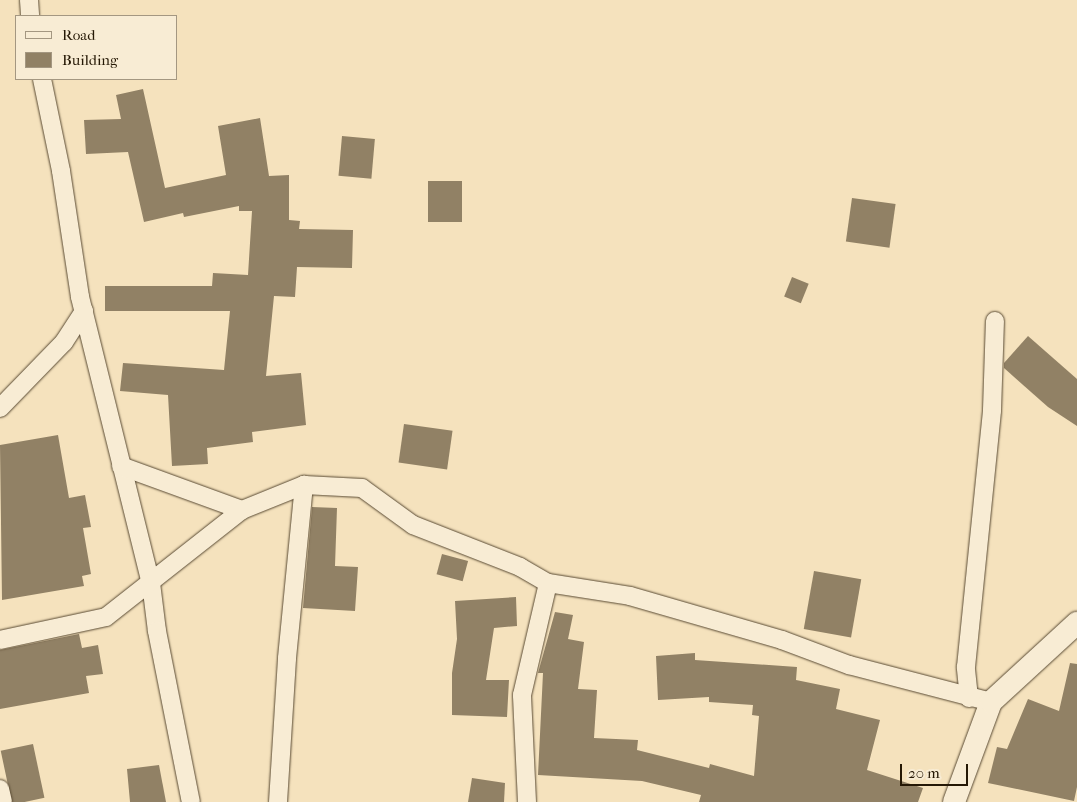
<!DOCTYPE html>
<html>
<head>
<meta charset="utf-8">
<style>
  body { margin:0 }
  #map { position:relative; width:1077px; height:802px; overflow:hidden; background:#f5e2bd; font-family:"IM FELL French Canon",serif }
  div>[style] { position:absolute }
  .building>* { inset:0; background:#918165; transform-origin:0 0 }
  .roads { filter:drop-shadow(0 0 1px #594a33) drop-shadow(0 0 1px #594a33) }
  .minor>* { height:18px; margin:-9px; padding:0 9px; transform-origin:9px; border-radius:9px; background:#f8ecd4 }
  .tertiary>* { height:22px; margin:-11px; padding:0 11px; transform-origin:11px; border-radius:11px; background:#f8ecd4 }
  span { translate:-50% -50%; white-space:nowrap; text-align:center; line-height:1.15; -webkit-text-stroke:4px #f8ecd4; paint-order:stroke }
  .legend { position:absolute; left:15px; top:15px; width:162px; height:65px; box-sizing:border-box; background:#f8ecd4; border:1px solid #a49781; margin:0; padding:6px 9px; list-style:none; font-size:15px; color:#251805 }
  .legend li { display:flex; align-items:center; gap:10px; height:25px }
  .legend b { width:25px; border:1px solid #a49781 }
  .scale { position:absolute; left:900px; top:764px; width:68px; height:22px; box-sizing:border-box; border:2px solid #251805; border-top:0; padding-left:6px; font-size:15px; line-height:18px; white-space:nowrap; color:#251805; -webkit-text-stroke:4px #f8ecd4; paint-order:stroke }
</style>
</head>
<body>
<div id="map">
  <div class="building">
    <i style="clip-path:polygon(143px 89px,165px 188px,226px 175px,218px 126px,260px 118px,269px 176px,289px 175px,289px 220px,300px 221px,299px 229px,353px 230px,352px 268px,297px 267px,295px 297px,274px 296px,266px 376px,301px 373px,306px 425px,252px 432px,253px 442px,207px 448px,208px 464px,172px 466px,168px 395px,120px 391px,123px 363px,224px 370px,230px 311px,105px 311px,105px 286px,212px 286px,213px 273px,248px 275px,252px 211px,239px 211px,239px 206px,184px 217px,183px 213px,144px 222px,128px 152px,86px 154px,84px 120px,121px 119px,116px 95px)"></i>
    <i style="left:342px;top:136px;width:33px;height:40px;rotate:5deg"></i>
    <i style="left:428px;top:181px;width:34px;height:41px"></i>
    <i style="left:852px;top:198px;width:44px;height:44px;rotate:8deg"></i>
    <i style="left:792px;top:277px;width:18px;height:21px;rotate:22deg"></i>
    <i style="clip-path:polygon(1028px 336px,1077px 379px,1077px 426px,1048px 407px,1004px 368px,1004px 363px)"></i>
    <i style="left:404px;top:424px;width:49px;height:39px;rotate:8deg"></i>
    <i style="clip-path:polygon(58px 435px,69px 498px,85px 495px,91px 527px,83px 528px,91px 574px,82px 576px,84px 586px,2px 600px,0 445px)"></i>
    <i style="clip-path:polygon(312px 507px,337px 508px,335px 566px,358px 567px,355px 611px,303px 608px)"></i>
    <i style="left:442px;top:554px;width:27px;height:21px;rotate:15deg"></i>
    <i style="left:814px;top:571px;width:48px;height:59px;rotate:10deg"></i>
    <i style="clip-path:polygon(516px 597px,517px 626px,494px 628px,486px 680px,509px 680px,507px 717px,452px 715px,452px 673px,457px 639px,455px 601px)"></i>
    <i style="clip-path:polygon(555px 612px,573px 615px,568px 639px,584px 642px,578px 689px,597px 690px,594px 738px,638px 740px,637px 750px,709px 768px,710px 764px,754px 776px,759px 716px,752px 715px,753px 705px,709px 702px,709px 697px,658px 700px,656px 656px,695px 653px,695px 660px,797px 667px,796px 680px,840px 689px,836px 709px,880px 720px,867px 770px,923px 788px,918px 802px,699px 802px,701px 795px,642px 781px,538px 775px,543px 673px,538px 673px)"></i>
    <i style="clip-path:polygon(79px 634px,82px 648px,98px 645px,103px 674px,86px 676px,89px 693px,0 709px,0 650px)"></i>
    <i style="clip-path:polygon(1070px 663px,1077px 664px,1077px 787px,1074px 801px,988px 783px,997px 747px,1007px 749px,1028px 699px,1059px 711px)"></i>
    <i style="left:33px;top:744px;width:55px;height:33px;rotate:78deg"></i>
    <i style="clip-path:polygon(159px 765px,166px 802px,130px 802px,127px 769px)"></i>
    <i style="clip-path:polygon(472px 778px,505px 783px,504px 802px,468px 802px)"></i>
  </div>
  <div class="roads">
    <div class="minor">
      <i style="left:29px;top:0;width:16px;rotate:86deg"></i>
      <i style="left:42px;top:79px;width:94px;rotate:78.3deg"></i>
      <i style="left:61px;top:171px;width:127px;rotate:81.4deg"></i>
      <i style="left:80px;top:297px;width:295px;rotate:76.1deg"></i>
      <i style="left:151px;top:583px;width:48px;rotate:82.9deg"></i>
      <i style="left:157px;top:631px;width:174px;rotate:78.8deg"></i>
      <i style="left:0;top:408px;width:92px;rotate:-45.9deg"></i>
      <i style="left:64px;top:342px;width:37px;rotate:-57deg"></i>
      <i style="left:121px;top:466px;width:129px;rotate:20deg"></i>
      <i style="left:0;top:640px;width:108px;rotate:-12.2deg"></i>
      <i style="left:106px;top:617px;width:173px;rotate:-38.2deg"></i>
      <i style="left:242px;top:510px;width:67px;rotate:-22deg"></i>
      <i style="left:304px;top:485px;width:58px;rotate:3deg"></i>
      <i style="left:362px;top:488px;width:63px;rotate:36deg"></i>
      <i style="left:413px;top:525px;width:115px;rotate:21.4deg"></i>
      <i style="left:520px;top:567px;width:32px;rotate:30deg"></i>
      <i style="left:969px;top:698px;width:31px;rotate:-96deg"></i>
      <i style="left:966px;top:667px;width:258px;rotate:-84.2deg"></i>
      <i style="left:992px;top:410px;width:89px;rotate:-88.1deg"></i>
      <i style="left:0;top:789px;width:13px;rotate:77deg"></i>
      <i style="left:278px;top:802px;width:144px;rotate:-86.4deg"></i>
      <i style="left:287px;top:658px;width:174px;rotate:-84.4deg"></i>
      <i style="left:527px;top:802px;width:107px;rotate:-92.7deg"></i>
      <i style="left:522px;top:695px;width:115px;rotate:-76.9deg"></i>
      <i style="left:548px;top:583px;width:83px;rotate:9deg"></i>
      <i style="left:630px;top:596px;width:158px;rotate:16.1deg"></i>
      <i style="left:782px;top:640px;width:72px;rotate:20.5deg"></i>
      <i style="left:849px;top:665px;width:147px;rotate:14.6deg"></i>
    </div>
    <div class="tertiary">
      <i style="left:954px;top:802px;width:107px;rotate:-69.7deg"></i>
      <i style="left:991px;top:702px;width:117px;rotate:-42.6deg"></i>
    </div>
  </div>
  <ul class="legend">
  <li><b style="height:6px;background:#f8ecd4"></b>Road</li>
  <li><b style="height:14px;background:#918165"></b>Building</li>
  </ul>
  <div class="scale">20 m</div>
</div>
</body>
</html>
